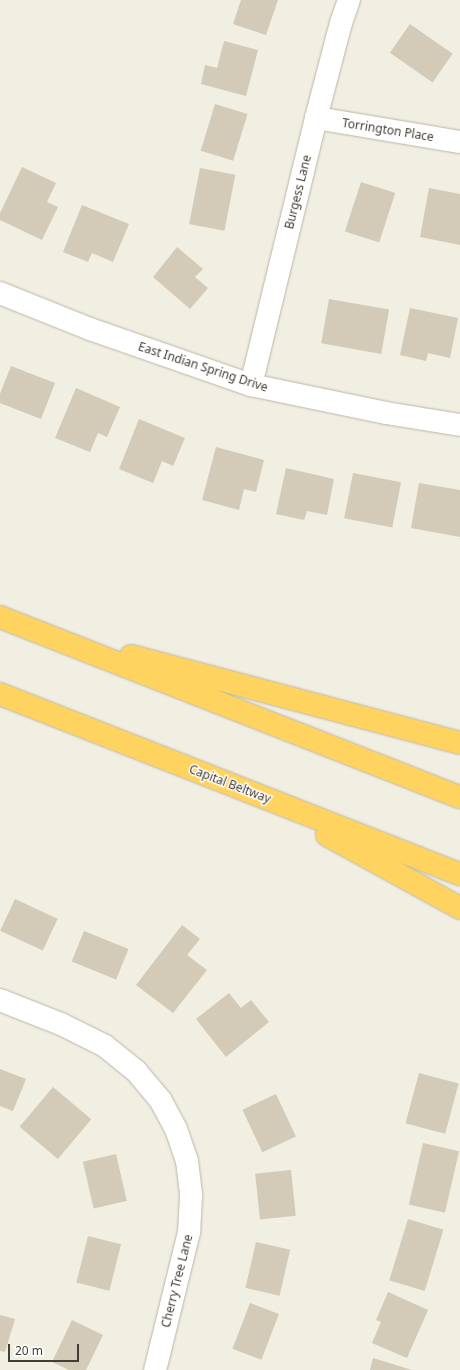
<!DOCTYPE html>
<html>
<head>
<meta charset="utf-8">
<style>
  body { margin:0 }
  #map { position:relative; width:460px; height:1370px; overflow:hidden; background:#f1eee2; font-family:"Noto Sans",sans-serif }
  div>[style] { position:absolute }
  .building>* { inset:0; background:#d3cab7; transform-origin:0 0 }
  .roads { filter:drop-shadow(0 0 1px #bdb6a5) drop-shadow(0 0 1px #bdb6a5) }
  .minor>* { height:22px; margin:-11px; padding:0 11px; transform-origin:11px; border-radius:11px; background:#fff }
  .motorway>* { height:22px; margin:-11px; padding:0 11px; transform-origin:11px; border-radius:11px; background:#ffd35f }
  span { translate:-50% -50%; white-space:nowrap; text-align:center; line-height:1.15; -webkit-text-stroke:3px #fff; paint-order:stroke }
  .street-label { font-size:12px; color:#433d33 }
  .scale { position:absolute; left:8px; top:1344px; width:71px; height:18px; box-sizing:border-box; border:2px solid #433d33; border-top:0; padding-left:5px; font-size:12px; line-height:14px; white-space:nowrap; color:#433d33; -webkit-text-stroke:3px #fff; paint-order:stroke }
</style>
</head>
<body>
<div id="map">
  <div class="building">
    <i style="clip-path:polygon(241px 0,278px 0,266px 35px,233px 24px)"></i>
    <i style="left:410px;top:24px;width:52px;height:35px;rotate:35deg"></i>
    <i style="clip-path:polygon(224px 41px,258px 50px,246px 96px,201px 84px,205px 65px,217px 68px)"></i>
    <i style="left:215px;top:104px;width:34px;height:49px;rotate:17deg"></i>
    <i style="clip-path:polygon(22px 167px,56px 183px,47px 202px,58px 207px,42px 240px,0 220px,0 213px)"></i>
    <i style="left:200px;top:168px;width:36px;height:57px;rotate:11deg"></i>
    <i style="left:361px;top:182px;width:36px;height:52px;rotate:18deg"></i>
    <i style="clip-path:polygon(429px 188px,460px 194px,460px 245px,420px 237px)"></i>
    <i style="clip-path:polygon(82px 205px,129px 224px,113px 262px,92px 253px,88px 262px,63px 252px)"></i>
    <i style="clip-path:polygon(177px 247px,203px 269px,195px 277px,208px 288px,190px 309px,153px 277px)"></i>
    <i style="left:329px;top:299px;width:61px;height:45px;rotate:10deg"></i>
    <i style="clip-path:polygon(410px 308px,458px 318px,450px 358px,428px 353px,426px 361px,400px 355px)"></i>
    <i style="clip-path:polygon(11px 366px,55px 383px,41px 419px,0 403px,0 394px)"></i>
    <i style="clip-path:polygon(76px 388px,120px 407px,107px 437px,98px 433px,90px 452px,55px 438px)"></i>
    <i style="clip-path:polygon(139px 419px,185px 438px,173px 466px,162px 461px,153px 483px,119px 469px)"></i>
    <i style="clip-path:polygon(216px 447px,264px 460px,256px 492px,244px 489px,239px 510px,202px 500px)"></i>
    <i style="clip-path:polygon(286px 468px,334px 479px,327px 515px,307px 511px,304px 520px,276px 514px)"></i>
    <i style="left:353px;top:473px;width:49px;height:46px;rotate:11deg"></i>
    <i style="clip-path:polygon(419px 483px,460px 490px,460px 537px,411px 528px)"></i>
    <i style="left:15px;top:899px;width:47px;height:35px;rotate:25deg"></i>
    <i style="clip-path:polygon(182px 925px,200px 939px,187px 955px,207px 970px,173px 1013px,136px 985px)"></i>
    <i style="left:84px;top:931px;width:48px;height:33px;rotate:22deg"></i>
    <i style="clip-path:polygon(229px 993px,241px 1008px,251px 1000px,269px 1022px,226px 1057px,196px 1019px)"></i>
    <i style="clip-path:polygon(0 1069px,26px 1079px,13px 1111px,0 1106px)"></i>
    <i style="left:419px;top:1073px;width:41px;height:52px;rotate:15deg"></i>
    <i style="left:53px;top:1087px;width:50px;height:52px;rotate:40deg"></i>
    <i style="left:276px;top:1094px;width:47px;height:37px;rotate:65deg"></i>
    <i style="left:423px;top:1143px;width:37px;height:63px;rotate:13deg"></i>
    <i style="left:116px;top:1154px;width:48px;height:34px;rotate:77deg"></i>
    <i style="left:291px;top:1170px;width:46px;height:36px;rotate:84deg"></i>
    <i style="left:408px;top:1219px;width:37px;height:64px;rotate:17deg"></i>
    <i style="left:88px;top:1236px;width:34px;height:48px;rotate:14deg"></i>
    <i style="left:256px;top:1242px;width:35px;height:47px;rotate:13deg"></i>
    <i style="clip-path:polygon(388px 1292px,428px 1310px,407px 1358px,372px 1343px,381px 1322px,376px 1320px)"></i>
    <i style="left:250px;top:1303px;width:31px;height:49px;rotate:21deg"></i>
    <i style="clip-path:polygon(0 1315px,15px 1319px,5px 1352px,0 1351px)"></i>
    <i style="clip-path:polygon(72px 1320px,103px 1335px,86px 1370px,69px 1370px,52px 1362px)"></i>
    <i style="clip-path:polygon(373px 1358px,412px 1370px,370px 1370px)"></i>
  </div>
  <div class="roads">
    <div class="minor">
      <i style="left:316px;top:118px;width:146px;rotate:9.5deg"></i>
      <i style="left:0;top:293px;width:97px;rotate:21.8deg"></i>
      <i style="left:90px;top:329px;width:170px;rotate:19.2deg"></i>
      <i style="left:251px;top:385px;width:138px;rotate:11.7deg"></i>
      <i style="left:386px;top:413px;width:75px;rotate:9.2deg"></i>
      <i style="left:251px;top:385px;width:275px;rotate:-76.3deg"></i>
      <i style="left:316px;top:118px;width:98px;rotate:-75.3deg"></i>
      <i style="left:341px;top:23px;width:24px;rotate:-71deg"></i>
      <i style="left:0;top:1000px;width:66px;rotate:21.5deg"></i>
      <i style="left:61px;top:1024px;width:49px;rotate:26.6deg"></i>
      <i style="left:105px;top:1046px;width:40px;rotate:39deg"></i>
      <i style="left:136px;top:1071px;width:39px;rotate:50deg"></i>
      <i style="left:161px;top:1101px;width:32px;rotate:62deg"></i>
      <i style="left:176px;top:1129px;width:34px;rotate:71deg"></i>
      <i style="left:187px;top:1161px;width:35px;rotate:83deg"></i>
      <i style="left:191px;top:1196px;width:36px;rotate:93deg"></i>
      <i style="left:189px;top:1232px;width:142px;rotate:103.8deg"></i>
    </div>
    <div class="motorway">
      <i style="left:0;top:617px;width:494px;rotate:21.4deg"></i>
      <i style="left:131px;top:656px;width:340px;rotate:14.8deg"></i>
      <i style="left:0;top:694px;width:494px;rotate:21.4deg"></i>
      <i style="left:327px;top:835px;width:152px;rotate:28.8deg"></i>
    </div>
  </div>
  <div class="street-label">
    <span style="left:388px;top:130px;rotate:9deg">Torrington Place</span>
    <span style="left:298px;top:192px;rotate:-76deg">Burgess Lane</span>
    <span style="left:203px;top:367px;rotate:18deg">East Indian Spring Drive</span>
    <span style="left:230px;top:784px;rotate:21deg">Capital Beltway</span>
    <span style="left:177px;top:1281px;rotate:-76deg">Cherry Tree Lane</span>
  </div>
  <div class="scale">20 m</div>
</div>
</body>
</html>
